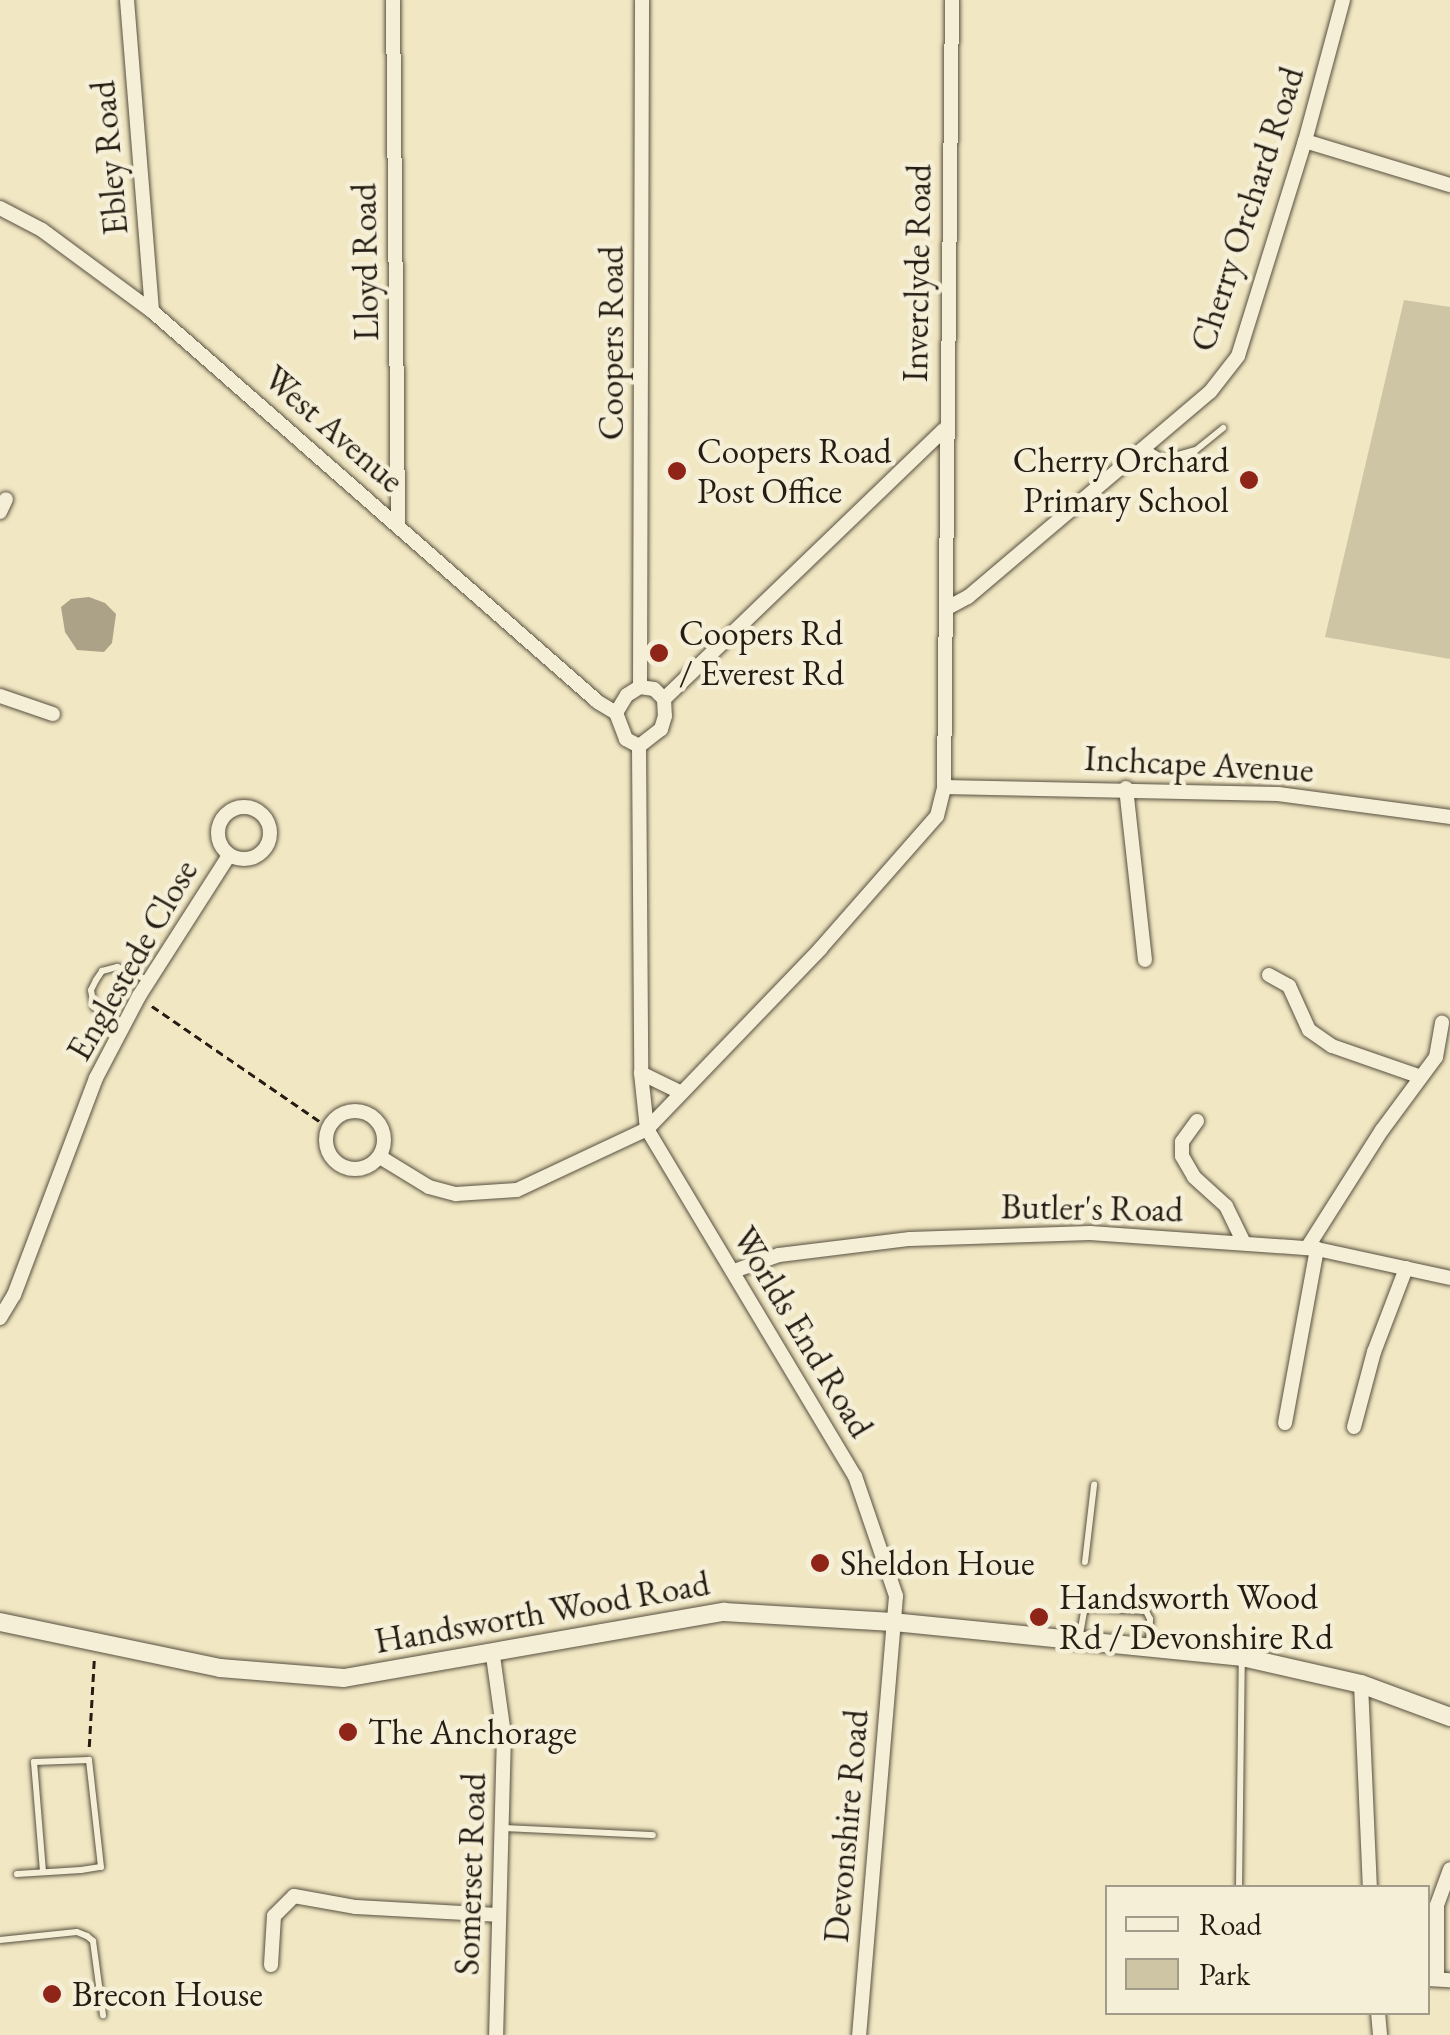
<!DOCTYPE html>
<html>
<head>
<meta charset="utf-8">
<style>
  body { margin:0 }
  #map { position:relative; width:1450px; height:2035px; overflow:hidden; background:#f1e7c3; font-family:"EB Garamond",serif }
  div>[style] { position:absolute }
  .green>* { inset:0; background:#cec5a5 }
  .water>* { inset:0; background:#aca287 }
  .path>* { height:2.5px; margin-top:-1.25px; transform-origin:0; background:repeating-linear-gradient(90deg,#251d13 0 8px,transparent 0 13px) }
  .roads { filter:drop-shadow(0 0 2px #58503f) drop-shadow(0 0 2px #58503f) }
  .lane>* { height:6px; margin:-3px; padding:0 3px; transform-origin:3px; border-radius:3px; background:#f6efd8 }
  .street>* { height:14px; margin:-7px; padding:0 7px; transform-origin:7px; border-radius:7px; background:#f6efd8 }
  .street>.ring { margin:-7px; padding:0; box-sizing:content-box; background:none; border:14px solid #f6efd8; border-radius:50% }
  .secondary>* { height:18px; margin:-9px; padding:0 9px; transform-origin:9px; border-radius:9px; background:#f6efd8 }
  .dots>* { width:28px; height:28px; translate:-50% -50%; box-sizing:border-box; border:5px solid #f6efd8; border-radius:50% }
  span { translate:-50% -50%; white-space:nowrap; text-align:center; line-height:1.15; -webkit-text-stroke:9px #f6efd8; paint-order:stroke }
  .street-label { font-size:35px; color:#251d13 }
  .poi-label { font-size:35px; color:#251d13 }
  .left { translate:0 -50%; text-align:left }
  .right { translate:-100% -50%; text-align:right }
  .legend { position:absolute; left:1105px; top:1885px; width:325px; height:130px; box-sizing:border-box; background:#f6efd8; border:2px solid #a29b89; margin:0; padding:12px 18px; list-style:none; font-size:30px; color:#251d13 }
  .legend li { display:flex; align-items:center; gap:20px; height:50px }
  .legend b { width:50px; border:2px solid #a29b89 }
</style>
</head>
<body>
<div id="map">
  <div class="green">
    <i style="clip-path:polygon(1404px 300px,1450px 307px,1450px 659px,1325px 637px)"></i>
  </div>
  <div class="water">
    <i style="clip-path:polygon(89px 597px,105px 603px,116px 614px,112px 643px,104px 652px,77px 650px,65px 632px,61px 607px,71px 599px)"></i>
  </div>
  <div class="path">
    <i style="left:152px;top:1006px;width:214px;rotate:34.5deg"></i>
    <i style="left:89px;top:1747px;width:87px;rotate:-86.7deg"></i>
  </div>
  <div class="roads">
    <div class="lane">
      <i style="left:1146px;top:448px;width:21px;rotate:31deg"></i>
      <i style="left:1164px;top:459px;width:33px;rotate:-16deg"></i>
      <i style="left:1196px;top:450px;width:35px;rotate:-39deg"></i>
      <i style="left:122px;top:1026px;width:34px;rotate:-146deg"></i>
      <i style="left:94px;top:1007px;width:17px;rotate:-100deg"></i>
      <i style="left:91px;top:990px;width:11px;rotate:-63deg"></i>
      <i style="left:96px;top:980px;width:11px;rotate:-56deg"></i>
      <i style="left:102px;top:971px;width:16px;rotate:-15deg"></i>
      <i style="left:117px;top:967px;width:34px;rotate:23deg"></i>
      <i style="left:1085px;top:1562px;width:78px;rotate:-83.3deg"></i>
      <i style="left:1079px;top:1640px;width:29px;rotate:-80deg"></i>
      <i style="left:1084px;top:1611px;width:7px;rotate:-27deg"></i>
      <i style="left:1090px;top:1608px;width:56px;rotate:3.1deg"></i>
      <i style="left:1146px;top:1611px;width:9px;rotate:63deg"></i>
      <i style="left:1150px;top:1619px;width:26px;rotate:92deg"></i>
      <i style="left:502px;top:1828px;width:151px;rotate:2.7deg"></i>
      <i style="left:17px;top:1874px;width:64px;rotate:-3.6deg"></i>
      <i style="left:81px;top:1870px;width:20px;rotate:-9deg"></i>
      <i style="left:101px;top:1867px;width:108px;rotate:-96.4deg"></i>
      <i style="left:89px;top:1760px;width:55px;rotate:177.9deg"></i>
      <i style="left:34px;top:1762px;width:110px;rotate:85.3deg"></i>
      <i style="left:1239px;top:1888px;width:230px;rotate:-89.3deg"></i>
      <i style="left:0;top:1940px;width:77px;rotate:-5.9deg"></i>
      <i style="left:77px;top:1932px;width:11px;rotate:22deg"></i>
      <i style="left:87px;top:1936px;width:8px;rotate:40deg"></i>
      <i style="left:93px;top:1941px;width:75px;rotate:82.3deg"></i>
    </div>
    <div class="street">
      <i style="left:127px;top:0;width:312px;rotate:85.4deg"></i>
      <i style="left:393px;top:0;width:524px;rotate:89.45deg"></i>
      <i style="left:1305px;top:141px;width:152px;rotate:16.9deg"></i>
      <i style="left:0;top:208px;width:47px;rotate:27.6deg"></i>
      <i style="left:42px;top:230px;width:137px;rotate:36.4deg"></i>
      <i style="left:152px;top:311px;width:593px;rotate:41.24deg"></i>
      <i style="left:598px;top:702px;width:21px;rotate:31deg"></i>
      <i style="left:0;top:512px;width:14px;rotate:-65deg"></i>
      <i style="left:947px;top:608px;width:24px;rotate:-28deg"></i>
      <i style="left:968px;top:597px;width:317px;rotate:-40.3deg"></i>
      <i style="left:1210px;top:392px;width:46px;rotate:-52.1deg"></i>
      <i style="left:1238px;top:356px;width:225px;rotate:-72.7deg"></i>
      <i style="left:1305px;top:141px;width:146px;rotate:-74.9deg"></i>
      <i style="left:640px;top:687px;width:687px;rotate:-89.83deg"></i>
      <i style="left:640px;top:687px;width:14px;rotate:8deg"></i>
      <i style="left:654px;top:689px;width:14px;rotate:45deg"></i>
      <i style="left:664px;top:699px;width:17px;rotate:87deg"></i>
      <i style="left:665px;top:716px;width:14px;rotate:107deg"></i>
      <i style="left:661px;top:729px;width:28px;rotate:142deg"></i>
      <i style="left:639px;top:746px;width:15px;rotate:-152deg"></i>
      <i style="left:626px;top:739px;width:28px;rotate:-111deg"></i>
      <i style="left:616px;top:713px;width:21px;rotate:-59deg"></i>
      <i style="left:627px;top:695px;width:15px;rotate:-32deg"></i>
      <i style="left:0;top:696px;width:56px;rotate:18.8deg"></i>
      <i style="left:664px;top:699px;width:388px;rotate:-43.9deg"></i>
      <i style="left:639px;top:746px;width:327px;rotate:89.6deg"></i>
      <i style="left:641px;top:1073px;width:56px;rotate:83.9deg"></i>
      <i style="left:647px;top:1129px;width:405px;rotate:59.1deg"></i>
      <i style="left:855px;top:1476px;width:127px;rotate:71.1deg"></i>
      <i style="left:896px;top:1596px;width:441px;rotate:94.8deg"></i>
      <i style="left:944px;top:787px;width:334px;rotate:1.2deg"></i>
      <i style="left:1278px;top:794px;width:174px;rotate:7.6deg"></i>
      <i style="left:1126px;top:788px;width:173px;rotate:83.7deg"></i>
      <i class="ring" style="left:218px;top:807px;width:38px;height:38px"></i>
      <i style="left:1269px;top:975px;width:23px;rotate:29deg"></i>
      <i style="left:1289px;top:986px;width:48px;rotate:65.6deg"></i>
      <i style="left:1309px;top:1030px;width:28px;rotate:35deg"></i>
      <i style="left:1332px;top:1046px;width:94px;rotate:19.2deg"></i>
      <i style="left:641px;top:1073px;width:43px;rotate:26deg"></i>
      <i class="ring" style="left:326px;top:1111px;width:44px;height:44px"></i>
      <i style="left:1197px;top:1121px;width:26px;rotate:126deg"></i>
      <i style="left:1182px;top:1142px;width:14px;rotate:90deg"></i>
      <i style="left:1182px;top:1156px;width:24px;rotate:60deg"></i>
      <i style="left:1194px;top:1177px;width:43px;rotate:42.2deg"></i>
      <i style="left:1226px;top:1206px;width:41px;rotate:64.1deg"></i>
      <i style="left:380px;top:1157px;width:57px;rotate:31.5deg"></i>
      <i style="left:429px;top:1187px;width:28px;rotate:15deg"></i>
      <i style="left:456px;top:1194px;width:61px;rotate:-3.8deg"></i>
      <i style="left:517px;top:1190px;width:144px;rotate:-25.1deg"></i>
      <i style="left:647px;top:1129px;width:250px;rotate:-46.1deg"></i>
      <i style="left:820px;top:949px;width:177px;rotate:-48.7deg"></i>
      <i style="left:937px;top:816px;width:30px;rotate:-76deg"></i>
      <i style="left:944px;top:787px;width:787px;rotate:-89.42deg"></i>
      <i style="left:1307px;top:1248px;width:140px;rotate:-57.6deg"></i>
      <i style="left:1382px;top:1130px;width:91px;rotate:-53.5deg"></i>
      <i style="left:1436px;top:1057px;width:35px;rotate:-80deg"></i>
      <i style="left:734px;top:1271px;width:48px;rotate:-19.6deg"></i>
      <i style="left:779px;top:1255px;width:132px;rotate:-7deg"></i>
      <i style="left:910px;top:1239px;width:180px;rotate:-1.9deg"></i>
      <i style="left:1090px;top:1233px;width:228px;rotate:4deg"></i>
      <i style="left:1317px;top:1249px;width:136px;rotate:12.3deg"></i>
      <i style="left:0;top:1318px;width:27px;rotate:-59deg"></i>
      <i style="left:14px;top:1295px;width:232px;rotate:-69.3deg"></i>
      <i style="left:96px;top:1078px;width:93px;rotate:-62.3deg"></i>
      <i style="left:139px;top:996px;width:167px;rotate:-57.4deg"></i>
      <i style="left:1285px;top:1423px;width:177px;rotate:-79.6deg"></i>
      <i style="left:1354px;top:1427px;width:78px;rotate:-75.1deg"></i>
      <i style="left:1374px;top:1352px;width:90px;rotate:-69.1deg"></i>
      <i style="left:493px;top:1656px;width:79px;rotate:82deg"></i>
      <i style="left:504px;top:1734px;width:301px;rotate:91.5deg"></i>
      <i style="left:1361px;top:1684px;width:204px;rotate:87.5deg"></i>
      <i style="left:271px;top:1965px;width:49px;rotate:-86.5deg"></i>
      <i style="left:274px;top:1916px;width:28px;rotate:-45deg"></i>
      <i style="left:294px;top:1896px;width:63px;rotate:10.1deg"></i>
      <i style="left:356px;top:1907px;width:141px;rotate:3.2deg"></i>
      <i style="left:1428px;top:1979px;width:22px;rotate:3deg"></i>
      <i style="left:1437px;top:1979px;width:74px;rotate:-90deg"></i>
      <i style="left:1437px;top:1905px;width:38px;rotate:-70deg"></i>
      <i style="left:1378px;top:2012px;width:23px;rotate:85deg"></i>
    </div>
    <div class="secondary">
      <i style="left:0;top:1622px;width:225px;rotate:11.8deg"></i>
      <i style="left:220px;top:1668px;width:124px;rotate:4.6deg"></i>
      <i style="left:344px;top:1678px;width:386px;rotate:-9.9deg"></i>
      <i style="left:724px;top:1612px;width:169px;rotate:3.4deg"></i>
      <i style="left:893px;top:1622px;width:351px;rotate:5.7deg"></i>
      <i style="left:1242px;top:1657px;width:122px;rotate:12.8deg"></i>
      <i style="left:1361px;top:1684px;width:95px;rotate:20.3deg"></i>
    </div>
  </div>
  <div class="dots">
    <i style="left:677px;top:471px;background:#8f2418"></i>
    <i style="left:1249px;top:480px;background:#8f2418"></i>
    <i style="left:659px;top:653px;background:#8f2418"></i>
    <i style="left:820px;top:1563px;background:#8f2418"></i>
    <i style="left:1039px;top:1617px;background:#8f2418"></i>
    <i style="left:348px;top:1732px;background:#8f2418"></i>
    <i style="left:52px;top:1994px;background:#8f2418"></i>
  </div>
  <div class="street-label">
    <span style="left:109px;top:158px;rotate:-95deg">Ebley Road</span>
    <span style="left:1247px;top:209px;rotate:-72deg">Cherry Orchard Road</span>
    <span style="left:365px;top:262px;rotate:-91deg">Lloyd Road</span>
    <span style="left:917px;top:273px;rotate:-89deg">Inverclyde Road</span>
    <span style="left:611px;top:343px;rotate:-90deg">Coopers Road</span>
    <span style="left:334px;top:429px;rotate:41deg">West Avenue</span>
    <span style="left:1199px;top:764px;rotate:3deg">Inchcape Avenue</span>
    <span style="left:132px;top:960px;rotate:-60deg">Englestede Close</span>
    <span style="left:1092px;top:1208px;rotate:1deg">Butler's Road</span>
    <span style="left:803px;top:1332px;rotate:59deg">Worlds End Road</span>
    <span style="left:542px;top:1612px;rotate:-10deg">Handsworth Wood Road</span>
    <span style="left:846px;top:1826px;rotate:-85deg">Devonshire Road</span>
    <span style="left:470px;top:1874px;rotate:-88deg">Somerset Road</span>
  </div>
  <div class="poi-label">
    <span class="left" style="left:697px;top:471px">Coopers Road<br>Post Office</span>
    <span class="right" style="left:1229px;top:480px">Cherry Orchard<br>Primary School</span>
    <span class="left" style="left:679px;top:653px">Coopers Rd<br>/ Everest Rd</span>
    <span class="left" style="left:840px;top:1563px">Sheldon Houe</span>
    <span class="left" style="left:1059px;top:1617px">Handsworth Wood<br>Rd / Devonshire Rd</span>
    <span class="left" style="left:368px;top:1732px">The Anchorage</span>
    <span class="left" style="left:72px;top:1994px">Brecon House</span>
  </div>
  <ul class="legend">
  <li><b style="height:12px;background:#f6efd8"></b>Road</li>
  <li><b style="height:28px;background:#cec5a5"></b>Park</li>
  </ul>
</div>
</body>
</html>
